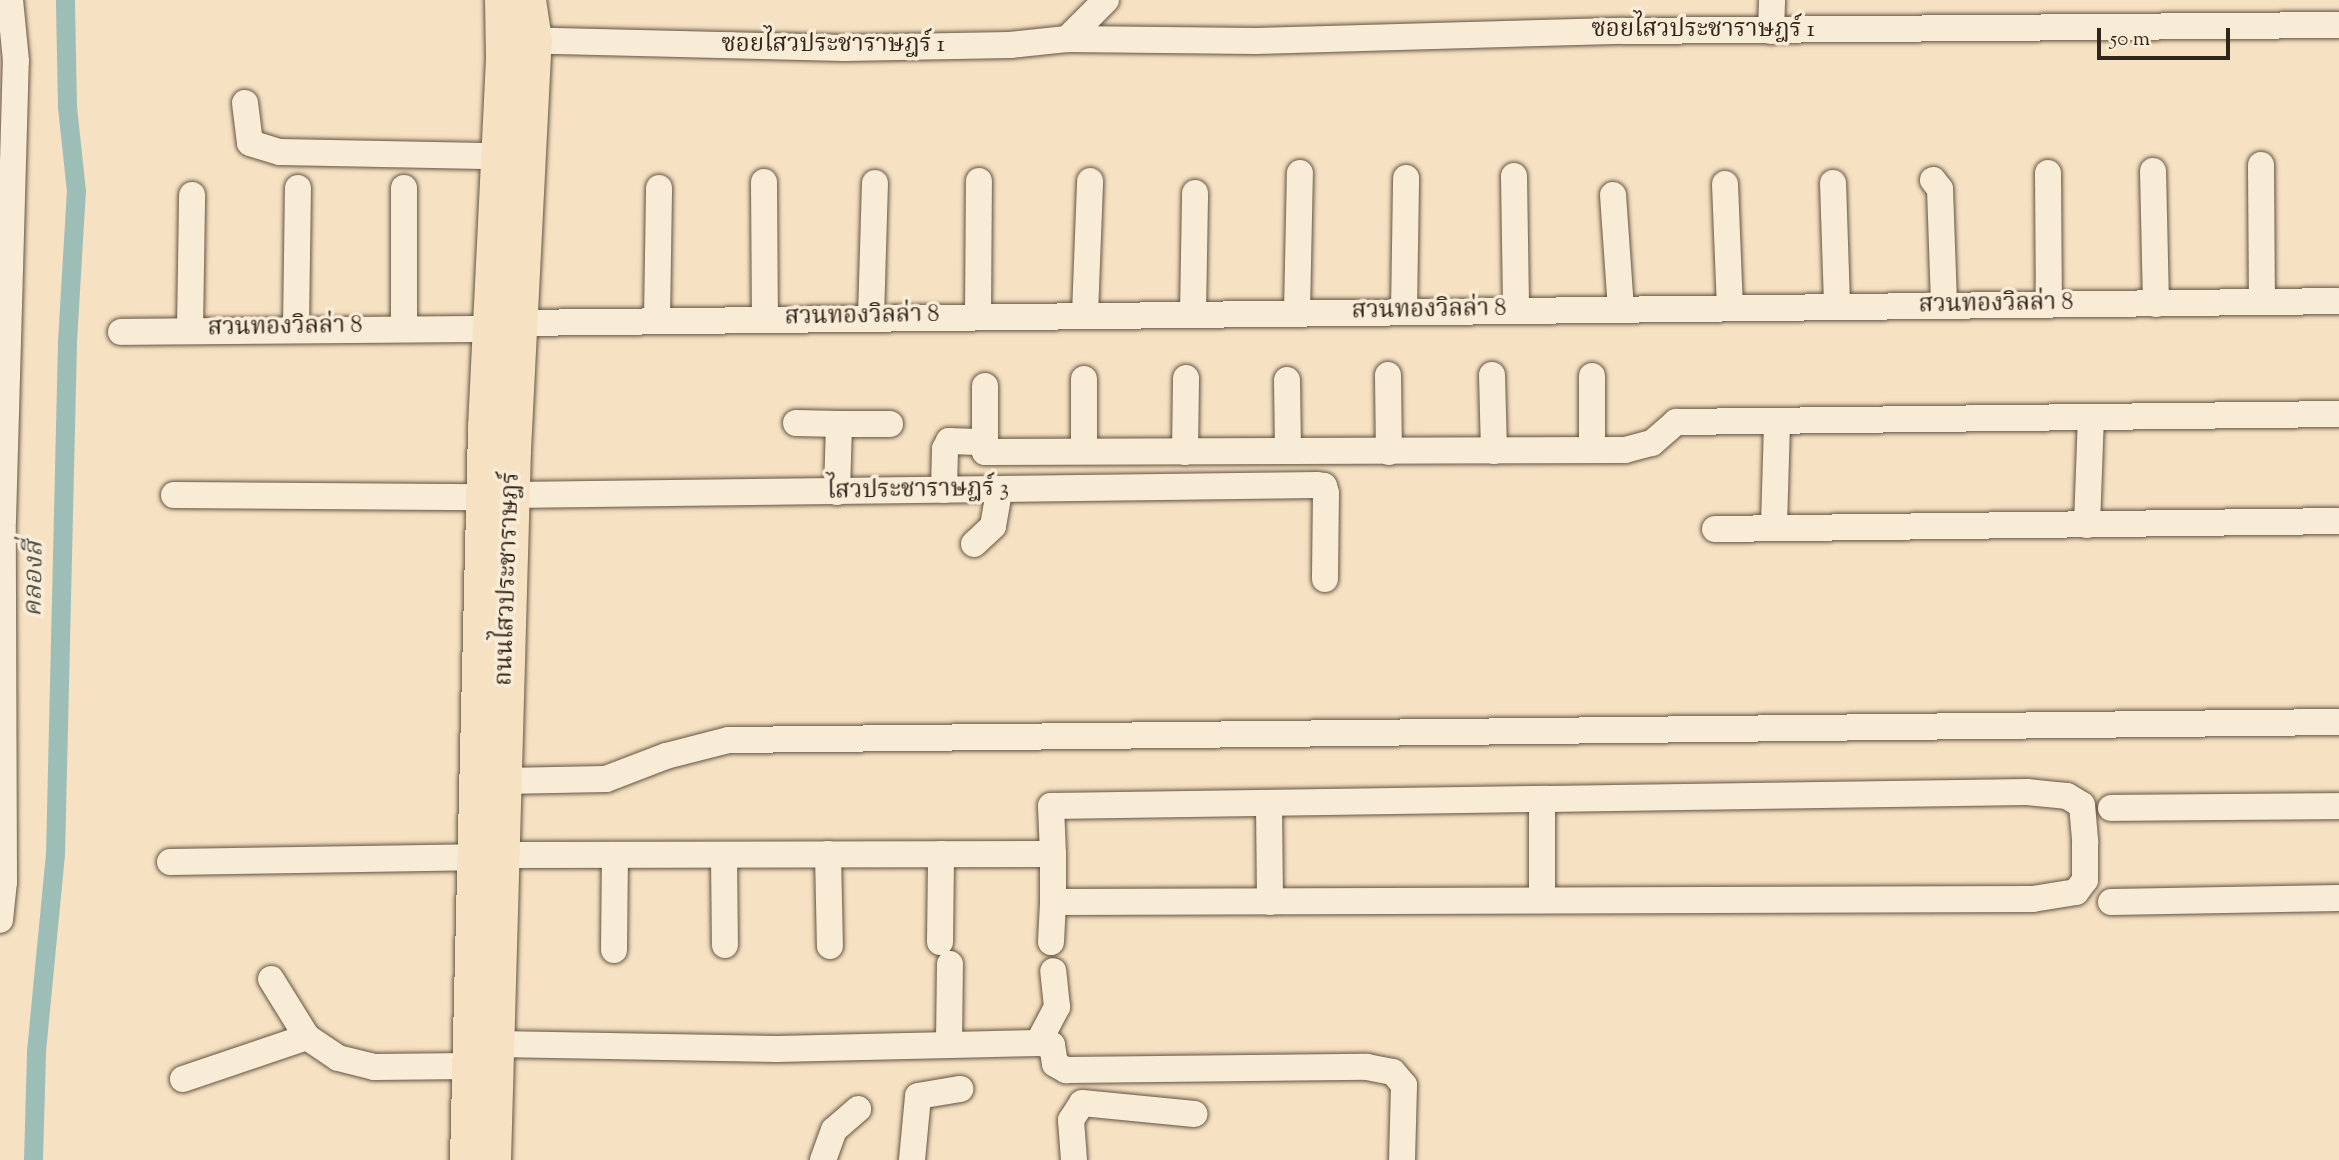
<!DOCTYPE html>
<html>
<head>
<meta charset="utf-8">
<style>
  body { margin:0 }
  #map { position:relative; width:2339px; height:1160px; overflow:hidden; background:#f6e1c2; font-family:"Sorts Mill Goudy","Noto Serif Thai",serif }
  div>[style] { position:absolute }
  .canal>* { height:19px; margin:-9.5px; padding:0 9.5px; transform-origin:9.5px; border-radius:9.5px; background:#9dbdb7 }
  .roads { filter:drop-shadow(0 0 2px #625443) drop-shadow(0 0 2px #625443) }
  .minor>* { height:26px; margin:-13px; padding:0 13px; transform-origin:13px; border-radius:13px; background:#f9ecd7 }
  .major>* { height:35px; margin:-17.5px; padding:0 17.5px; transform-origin:17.5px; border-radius:17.5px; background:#f6e1c2 }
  span { translate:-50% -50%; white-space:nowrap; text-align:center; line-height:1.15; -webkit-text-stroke:7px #f9ecd7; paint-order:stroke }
  .street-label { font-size:24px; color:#302519 }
  .water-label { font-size:26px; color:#515348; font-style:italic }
  .scale { position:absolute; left:2097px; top:28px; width:133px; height:32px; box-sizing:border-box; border:4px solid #302519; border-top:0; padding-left:9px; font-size:21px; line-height:24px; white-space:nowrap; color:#302519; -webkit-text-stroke:5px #f9ecd7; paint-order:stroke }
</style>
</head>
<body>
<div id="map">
  <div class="canal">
    <i style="left:33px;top:1160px;width:109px;rotate:-88.4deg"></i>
    <i style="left:36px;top:1051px;width:197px;rotate:-84.5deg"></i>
    <i style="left:55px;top:855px;width:514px;rotate:-88.66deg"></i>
    <i style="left:67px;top:341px;width:150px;rotate:-86.6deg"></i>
    <i style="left:76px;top:191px;width:84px;rotate:-96.1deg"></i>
    <i style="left:67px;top:107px;width:107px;rotate:-91.1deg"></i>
  </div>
  <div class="roads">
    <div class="minor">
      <i style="left:1771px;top:31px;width:31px;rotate:-88deg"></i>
      <i style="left:1067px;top:39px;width:55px;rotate:-45deg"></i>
      <i style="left:515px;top:40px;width:329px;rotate:1.4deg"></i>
      <i style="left:844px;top:48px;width:166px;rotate:-1deg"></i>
      <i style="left:1010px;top:45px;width:57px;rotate:-6deg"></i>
      <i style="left:1067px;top:39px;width:189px;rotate:0.6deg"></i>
      <i style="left:1256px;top:41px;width:368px;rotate:-1.6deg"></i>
      <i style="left:1624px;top:31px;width:715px;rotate:-0.48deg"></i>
      <i style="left:245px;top:103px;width:40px;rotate:82.9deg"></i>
      <i style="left:250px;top:143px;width:31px;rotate:17deg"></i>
      <i style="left:280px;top:152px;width:217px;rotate:1.1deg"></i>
      <i style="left:2261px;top:165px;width:137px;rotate:89.6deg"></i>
      <i style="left:2153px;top:171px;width:133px;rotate:88.7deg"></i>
      <i style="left:2048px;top:173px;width:131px;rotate:89.6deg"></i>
      <i style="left:1514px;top:176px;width:134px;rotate:89.1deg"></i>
      <i style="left:1933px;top:180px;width:11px;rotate:52deg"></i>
      <i style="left:1940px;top:189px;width:116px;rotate:88deg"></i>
      <i style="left:764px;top:182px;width:136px;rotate:89.6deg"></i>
      <i style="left:1833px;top:183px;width:123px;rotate:88.1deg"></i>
      <i style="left:1725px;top:184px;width:123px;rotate:87.7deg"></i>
      <i style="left:404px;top:188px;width:139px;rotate:90deg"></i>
      <i style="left:1613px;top:195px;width:114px;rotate:86deg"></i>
      <i style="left:1404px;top:311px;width:133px;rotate:-89.1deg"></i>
      <i style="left:1297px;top:312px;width:139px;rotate:-88.8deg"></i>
      <i style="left:1193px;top:313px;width:120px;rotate:-89deg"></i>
      <i style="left:1085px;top:314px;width:133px;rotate:-87.8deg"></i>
      <i style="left:978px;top:316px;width:135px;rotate:-89.6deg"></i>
      <i style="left:871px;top:317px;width:134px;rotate:-88.3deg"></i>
      <i style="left:657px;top:319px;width:131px;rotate:-89.1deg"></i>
      <i style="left:518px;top:323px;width:1821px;rotate:-0.69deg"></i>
      <i style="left:296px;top:328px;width:140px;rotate:-89.2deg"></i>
      <i style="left:190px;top:329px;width:134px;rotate:-89.1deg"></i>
      <i style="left:121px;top:332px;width:370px;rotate:-0.5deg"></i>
      <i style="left:1388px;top:375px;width:77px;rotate:89.3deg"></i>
      <i style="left:1492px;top:375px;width:76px;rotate:88.5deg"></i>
      <i style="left:1592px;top:376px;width:74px;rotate:90deg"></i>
      <i style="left:1287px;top:380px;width:71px;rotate:89.2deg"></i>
      <i style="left:796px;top:423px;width:43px;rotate:1.3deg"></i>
      <i style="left:839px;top:424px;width:68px;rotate:91.7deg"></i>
      <i style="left:839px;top:424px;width:51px"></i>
      <i style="left:985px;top:442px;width:10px;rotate:90deg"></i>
      <i style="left:985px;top:452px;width:640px;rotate:-0.18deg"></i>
      <i style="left:1625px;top:450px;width:28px;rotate:-15deg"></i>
      <i style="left:1652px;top:443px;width:32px;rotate:-41deg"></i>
      <i style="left:1676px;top:422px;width:663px;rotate:-0.69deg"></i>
      <i style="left:1084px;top:451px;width:72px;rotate:-90deg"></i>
      <i style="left:1185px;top:452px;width:74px;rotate:-89.2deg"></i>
      <i style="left:944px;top:490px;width:41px;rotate:-88.6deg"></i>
      <i style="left:945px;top:449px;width:9px;rotate:-63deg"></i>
      <i style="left:949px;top:441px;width:36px;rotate:2deg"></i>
      <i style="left:985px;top:442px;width:56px;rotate:-90deg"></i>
      <i style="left:174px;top:495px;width:310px;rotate:0.4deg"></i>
      <i style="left:511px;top:495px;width:806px;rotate:-0.71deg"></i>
      <i style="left:1317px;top:485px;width:7px;rotate:8deg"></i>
      <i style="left:1324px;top:486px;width:7px;rotate:74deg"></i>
      <i style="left:1326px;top:493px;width:86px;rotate:90.7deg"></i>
      <i style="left:1774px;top:525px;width:104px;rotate:-88.3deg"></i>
      <i style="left:2087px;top:525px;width:108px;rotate:-87.9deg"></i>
      <i style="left:1715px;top:529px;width:624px;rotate:-0.73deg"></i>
      <i style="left:974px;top:544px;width:26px;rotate:-43deg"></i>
      <i style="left:993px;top:526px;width:36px;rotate:-80deg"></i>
      <i style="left:503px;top:781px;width:103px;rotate:-1.1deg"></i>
      <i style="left:606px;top:779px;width:64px;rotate:-21deg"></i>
      <i style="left:666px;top:756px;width:65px;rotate:-14.3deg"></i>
      <i style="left:729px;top:740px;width:1610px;rotate:-0.64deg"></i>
      <i style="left:1269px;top:805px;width:97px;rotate:89.4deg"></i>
      <i style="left:2111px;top:808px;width:228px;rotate:-0.5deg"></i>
      <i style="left:828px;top:854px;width:92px;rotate:88.8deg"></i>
      <i style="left:501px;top:855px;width:552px;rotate:-0.1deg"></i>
      <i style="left:1053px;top:854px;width:48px;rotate:-92.4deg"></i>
      <i style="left:1051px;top:806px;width:976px;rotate:-0.82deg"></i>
      <i style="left:2027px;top:792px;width:40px;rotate:5.7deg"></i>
      <i style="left:2067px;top:796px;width:17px;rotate:31deg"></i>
      <i style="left:2082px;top:805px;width:38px;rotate:85deg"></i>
      <i style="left:2085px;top:843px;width:37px;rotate:90deg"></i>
      <i style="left:2085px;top:880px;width:15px;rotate:127deg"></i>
      <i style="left:2076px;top:892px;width:44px;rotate:170.8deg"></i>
      <i style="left:2033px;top:899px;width:980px;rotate:179.82deg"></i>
      <i style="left:1053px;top:902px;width:48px;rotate:-90deg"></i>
      <i style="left:724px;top:856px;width:89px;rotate:89.4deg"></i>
      <i style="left:170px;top:862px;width:304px;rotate:-0.9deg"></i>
      <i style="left:1542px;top:898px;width:97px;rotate:-90deg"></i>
      <i style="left:2111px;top:902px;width:228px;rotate:-1deg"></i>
      <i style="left:0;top:920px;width:38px;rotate:-84deg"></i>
      <i style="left:4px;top:882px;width:362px;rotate:-90.2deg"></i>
      <i style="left:3px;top:520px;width:459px;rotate:-88.4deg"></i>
      <i style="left:16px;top:61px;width:61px;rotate:-95.6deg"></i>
      <i style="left:940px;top:942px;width:88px;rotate:-89.3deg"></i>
      <i style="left:1051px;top:942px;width:40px;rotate:-87.1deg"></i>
      <i style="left:614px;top:950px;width:95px;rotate:-89.4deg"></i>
      <i style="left:271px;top:979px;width:68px;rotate:58.2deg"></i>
      <i style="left:307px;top:1037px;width:37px;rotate:34deg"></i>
      <i style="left:338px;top:1058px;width:37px;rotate:14deg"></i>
      <i style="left:374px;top:1067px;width:96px;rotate:-0.6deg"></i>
      <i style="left:949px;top:1043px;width:79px;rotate:-89.3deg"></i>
      <i style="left:1038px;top:1043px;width:41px;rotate:-62.2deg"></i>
      <i style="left:1057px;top:1007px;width:36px;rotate:-96deg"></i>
      <i style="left:496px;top:1044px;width:281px;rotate:1deg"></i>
      <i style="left:777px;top:1049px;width:261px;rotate:-1.3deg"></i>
      <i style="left:1038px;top:1043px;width:14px;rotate:8deg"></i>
      <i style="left:1052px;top:1045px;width:19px;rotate:81deg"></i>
      <i style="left:1055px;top:1064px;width:13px;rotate:29deg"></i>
      <i style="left:1066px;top:1070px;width:301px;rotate:-0.6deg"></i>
      <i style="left:1367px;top:1067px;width:26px;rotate:11deg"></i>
      <i style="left:1393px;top:1072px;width:17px;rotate:50deg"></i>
      <i style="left:1404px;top:1085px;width:75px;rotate:91.5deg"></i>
      <i style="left:183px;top:1079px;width:131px;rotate:-18.7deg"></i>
      <i style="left:823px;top:1160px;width:32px;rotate:-70deg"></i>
      <i style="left:834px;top:1130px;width:32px;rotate:-41deg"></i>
      <i style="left:912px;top:1160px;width:64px;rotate:-84.6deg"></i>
      <i style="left:918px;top:1096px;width:43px;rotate:-9.5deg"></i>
      <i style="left:1074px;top:1160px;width:40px;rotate:-94.3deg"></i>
      <i style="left:1071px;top:1120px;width:20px;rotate:-57deg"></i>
      <i style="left:1082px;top:1103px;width:113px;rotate:5.6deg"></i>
    </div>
    <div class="major">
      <i style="left:467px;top:1160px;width:733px;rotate:-88.59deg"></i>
      <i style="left:485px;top:427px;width:371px;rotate:-87.2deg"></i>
      <i style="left:503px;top:56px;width:56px;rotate:-91deg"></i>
      <i style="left:493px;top:1160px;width:711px;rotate:-88.39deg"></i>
      <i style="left:513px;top:449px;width:410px;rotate:-87.1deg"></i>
      <i style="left:534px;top:40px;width:40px;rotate:-98.5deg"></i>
    </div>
  </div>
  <div class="street-label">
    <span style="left:1703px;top:31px">ซอยไสวประชาราษฎร์ 1</span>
    <span style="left:833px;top:46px">ซอยไสวประชาราษฎร์ 1</span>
    <span style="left:1996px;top:305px;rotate:-1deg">สวนทองวิลล่า 8</span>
    <span style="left:1429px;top:311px;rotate:-1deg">สวนทองวิลล่า 8</span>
    <span style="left:862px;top:317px;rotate:-1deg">สวนทองวิลล่า 8</span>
    <span style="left:285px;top:328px;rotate:-1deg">สวนทองวิลล่า 8</span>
    <span style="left:918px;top:491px;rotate:-1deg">ไสวประชาราษฎร์ 3</span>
    <span style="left:509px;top:579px;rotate:-88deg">ถนนไสวประชาราษฎร์</span>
  </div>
  <div class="water-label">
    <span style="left:35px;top:579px;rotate:-89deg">คลองสี่</span>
  </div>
  <div class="scale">50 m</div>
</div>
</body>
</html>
